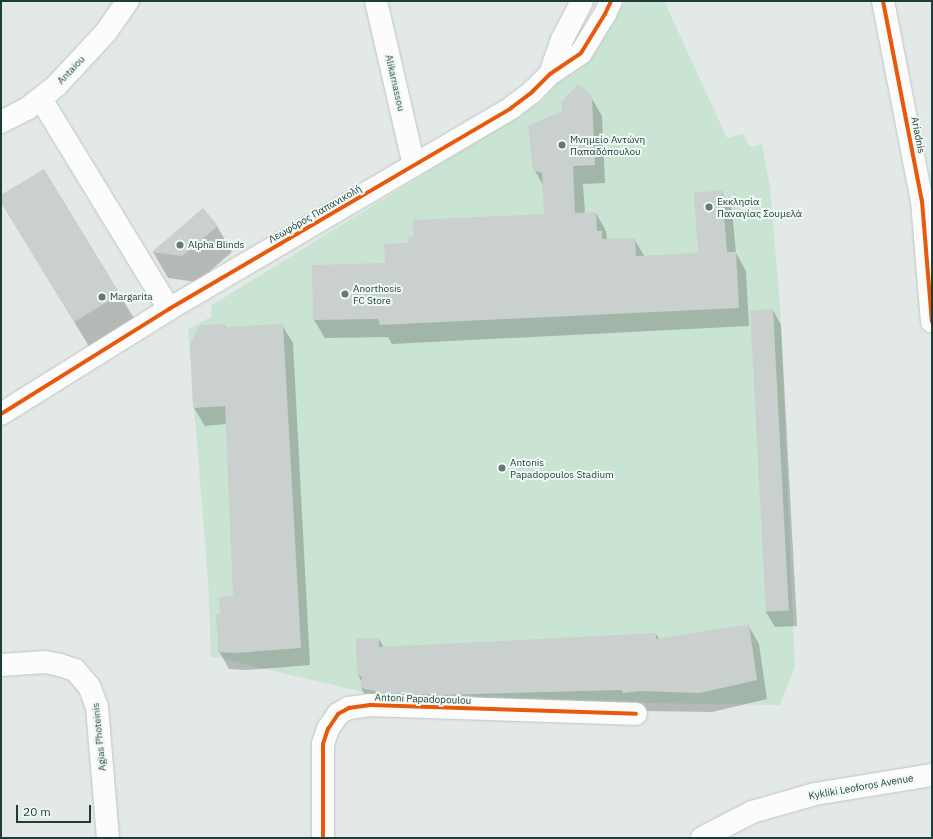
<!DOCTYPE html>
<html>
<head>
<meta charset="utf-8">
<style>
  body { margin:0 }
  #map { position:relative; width:933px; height:839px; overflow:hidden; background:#e2e9e6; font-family:"IBM Plex Sans",sans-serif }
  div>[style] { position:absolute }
  .green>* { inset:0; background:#cae4d3 }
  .shadow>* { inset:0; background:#0003 }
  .building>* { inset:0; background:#c9d0cd; transform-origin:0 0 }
  .roads { filter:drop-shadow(0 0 1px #bfc6c3) drop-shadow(0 0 1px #bfc6c3) }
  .minor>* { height:22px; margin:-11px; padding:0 11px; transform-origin:11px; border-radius:11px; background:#fbfcfb }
  .cycleway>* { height:4px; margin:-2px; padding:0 2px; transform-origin:2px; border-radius:2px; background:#e8590c }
  .dots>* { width:11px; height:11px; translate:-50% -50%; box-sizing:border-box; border:2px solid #f0f8f5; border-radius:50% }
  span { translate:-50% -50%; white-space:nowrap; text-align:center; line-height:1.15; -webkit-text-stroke:4px #f0f8f5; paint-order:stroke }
  .street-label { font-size:10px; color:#1f3d37 }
  .poi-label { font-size:10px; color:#1f3d37 }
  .left { translate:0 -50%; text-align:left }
  .frame { position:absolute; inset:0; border:2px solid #1f3d37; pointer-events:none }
  .scale { position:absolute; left:16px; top:805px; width:75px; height:18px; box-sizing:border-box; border:2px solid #1f3d37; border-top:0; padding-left:5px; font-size:12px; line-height:14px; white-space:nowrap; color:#1f3d37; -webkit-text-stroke:3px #f0f8f5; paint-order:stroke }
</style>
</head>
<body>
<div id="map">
  <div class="green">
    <i style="clip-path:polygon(626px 1px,664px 1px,727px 138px,743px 134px,750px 147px,762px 144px,770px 186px,780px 304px,795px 667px,780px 705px,392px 699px,224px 659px,223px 657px,211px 658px,208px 580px,188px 330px,212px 316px,211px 306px,543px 100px)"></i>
  </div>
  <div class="shadow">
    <i style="clip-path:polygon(591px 97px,602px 116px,605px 183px,583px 184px,585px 213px,596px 213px,606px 231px,607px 240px,634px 239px,645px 257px,699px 254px,722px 192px,732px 210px,736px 253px,746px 271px,749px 326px,392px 344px,388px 337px,325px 338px,314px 320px,313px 266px,386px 264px,409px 244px,545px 215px,544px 187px,534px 169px,563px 112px)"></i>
    <i style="clip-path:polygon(44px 170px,135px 320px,90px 348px,1px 201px,1px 196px)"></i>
    <i style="clip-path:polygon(203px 209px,217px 226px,232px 252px,197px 282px,168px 278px,153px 252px)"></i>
    <i style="clip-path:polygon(773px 310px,781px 325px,797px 626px,775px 627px,766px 612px)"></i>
    <i style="clip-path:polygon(224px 325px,226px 328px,282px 325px,293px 343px,310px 665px,246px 670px,229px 669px,219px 651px,221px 614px,234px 597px,227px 424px,205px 426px,194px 408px)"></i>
    <i style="clip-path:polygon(748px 625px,759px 644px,767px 699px,712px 712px,372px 707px,361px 688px,362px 683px,358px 675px,379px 639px,384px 648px,656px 634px,659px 639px)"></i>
  </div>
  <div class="building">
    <i style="clip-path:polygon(578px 84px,592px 96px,595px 165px,573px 166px,575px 213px,596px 212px,597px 231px,602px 231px,602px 239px,635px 238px,636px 256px,698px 253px,694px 193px,722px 190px,727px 252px,736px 252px,739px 308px,380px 325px,378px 319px,313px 320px,312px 265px,385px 263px,384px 244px,408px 243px,408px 237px,413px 236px,413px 220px,544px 214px,542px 173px,533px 170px,528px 126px,562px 111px,561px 102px)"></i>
    <i style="clip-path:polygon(44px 169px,120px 294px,74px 322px,1px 203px,1px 195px)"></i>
    <i style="clip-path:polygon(203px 208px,218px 226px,182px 256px,152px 252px)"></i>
    <i style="left:773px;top:309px;width:302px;height:23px;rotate:87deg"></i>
    <i style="clip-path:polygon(225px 324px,224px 327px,283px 324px,301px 648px,235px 653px,218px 652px,216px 614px,220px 613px,219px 597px,233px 596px,225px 406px,193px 408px,190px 344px,200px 325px)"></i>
    <i style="clip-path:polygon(749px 624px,757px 680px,700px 693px,641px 691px,623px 693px,622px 690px,439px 695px,385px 693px,360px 688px,362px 677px,357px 675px,356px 639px,379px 638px,379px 647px,656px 633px,656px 639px)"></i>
  </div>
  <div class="roads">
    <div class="minor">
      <i style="left:376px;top:1px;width:168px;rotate:77deg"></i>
      <i style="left:883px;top:1px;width:204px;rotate:79deg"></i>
      <i style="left:922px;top:201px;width:121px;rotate:85.3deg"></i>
      <i style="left:550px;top:74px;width:36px;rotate:-71deg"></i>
      <i style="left:562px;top:40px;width:44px;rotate:-62.9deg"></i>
      <i style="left:41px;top:99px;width:246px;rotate:58.6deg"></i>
      <i style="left:1px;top:122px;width:30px;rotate:-27deg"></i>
      <i style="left:28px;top:108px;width:37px;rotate:-38deg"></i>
      <i style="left:57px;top:85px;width:72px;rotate:-47.2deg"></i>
      <i style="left:106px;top:32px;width:38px;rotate:-55deg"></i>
      <i style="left:1px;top:414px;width:198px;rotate:-32deg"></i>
      <i style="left:169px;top:309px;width:397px;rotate:-30.4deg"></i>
      <i style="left:511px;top:108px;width:26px;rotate:-37deg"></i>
      <i style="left:532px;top:92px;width:25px;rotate:-45deg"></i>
      <i style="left:550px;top:74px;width:37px;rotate:-34deg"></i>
      <i style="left:581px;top:53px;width:46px;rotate:-58.4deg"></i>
      <i style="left:605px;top:14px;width:14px;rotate:-65deg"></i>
      <i style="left:1px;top:665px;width:44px;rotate:-3.9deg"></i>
      <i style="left:45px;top:662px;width:15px;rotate:11deg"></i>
      <i style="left:60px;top:665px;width:16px;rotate:18deg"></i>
      <i style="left:75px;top:670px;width:21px;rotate:49deg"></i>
      <i style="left:89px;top:686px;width:22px;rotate:69deg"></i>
      <i style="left:97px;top:707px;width:131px;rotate:85.2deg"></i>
      <i style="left:323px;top:838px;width:94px;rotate:-90deg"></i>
      <i style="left:323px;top:744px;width:16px;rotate:-72deg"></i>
      <i style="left:328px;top:729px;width:18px;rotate:-56deg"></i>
      <i style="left:338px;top:714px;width:13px;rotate:-29deg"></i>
      <i style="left:349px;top:708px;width:21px;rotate:-8deg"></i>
      <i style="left:370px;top:705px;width:266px;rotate:1.9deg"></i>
      <i style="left:702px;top:838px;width:56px;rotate:-27.5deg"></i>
      <i style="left:752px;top:812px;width:66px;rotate:-15.9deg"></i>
      <i style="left:815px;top:794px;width:119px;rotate:-9.2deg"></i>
    </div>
  </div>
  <div class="cycleway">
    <i style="left:883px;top:1px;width:204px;rotate:79deg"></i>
    <i style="left:922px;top:201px;width:121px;rotate:85.3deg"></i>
    <i style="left:1px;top:414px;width:198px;rotate:-32deg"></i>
    <i style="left:169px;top:309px;width:397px;rotate:-30.4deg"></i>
    <i style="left:511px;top:108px;width:26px;rotate:-37deg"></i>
    <i style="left:532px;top:92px;width:25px;rotate:-45deg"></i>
    <i style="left:550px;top:74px;width:37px;rotate:-34deg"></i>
    <i style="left:581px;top:53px;width:46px;rotate:-58.4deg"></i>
    <i style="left:605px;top:14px;width:14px;rotate:-65deg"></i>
    <i style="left:323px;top:838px;width:94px;rotate:-90deg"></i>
    <i style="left:323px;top:744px;width:16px;rotate:-72deg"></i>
    <i style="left:328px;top:729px;width:18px;rotate:-56deg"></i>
    <i style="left:338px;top:714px;width:13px;rotate:-29deg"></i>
    <i style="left:349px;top:708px;width:21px;rotate:-8deg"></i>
    <i style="left:370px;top:705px;width:266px;rotate:1.9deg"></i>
  </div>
  <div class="dots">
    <i style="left:562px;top:145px;background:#637974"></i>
    <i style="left:709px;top:207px;background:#637974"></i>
    <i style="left:180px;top:245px;background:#637974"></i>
    <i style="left:345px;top:294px;background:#637974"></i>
    <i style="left:102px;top:297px;background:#637974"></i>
    <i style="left:502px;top:468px;background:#637974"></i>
  </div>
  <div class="street-label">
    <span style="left:71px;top:70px;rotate:-47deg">Antaiou</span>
    <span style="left:395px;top:83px;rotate:77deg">Alikarnassou</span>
    <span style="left:918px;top:135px;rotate:79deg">Ariadnis</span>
    <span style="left:315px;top:214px;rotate:-30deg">Λεωφόρος Παπανικολή</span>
    <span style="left:423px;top:699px;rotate:2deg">Antoni Papadopoulou</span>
    <span style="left:99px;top:737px;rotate:-96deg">Agias Photeinis</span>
    <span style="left:861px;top:787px;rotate:-10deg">Kykliki Leoforos Avenue</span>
  </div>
  <div class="poi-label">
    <span class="left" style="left:570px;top:145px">Μνημείο Αντώνη<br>Παπαδόπουλου</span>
    <span class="left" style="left:717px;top:207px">Εκκλησία<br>Παναγίας Σουμελά</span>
    <span class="left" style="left:188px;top:245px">Alpha Blinds</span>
    <span class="left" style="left:353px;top:294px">Anorthosis<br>FC Store</span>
    <span class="left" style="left:110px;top:297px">Margarita</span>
    <span class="left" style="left:510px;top:468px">Antonis<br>Papadopoulos Stadium</span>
  </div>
  <div class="frame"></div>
  <div class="scale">20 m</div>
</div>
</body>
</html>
